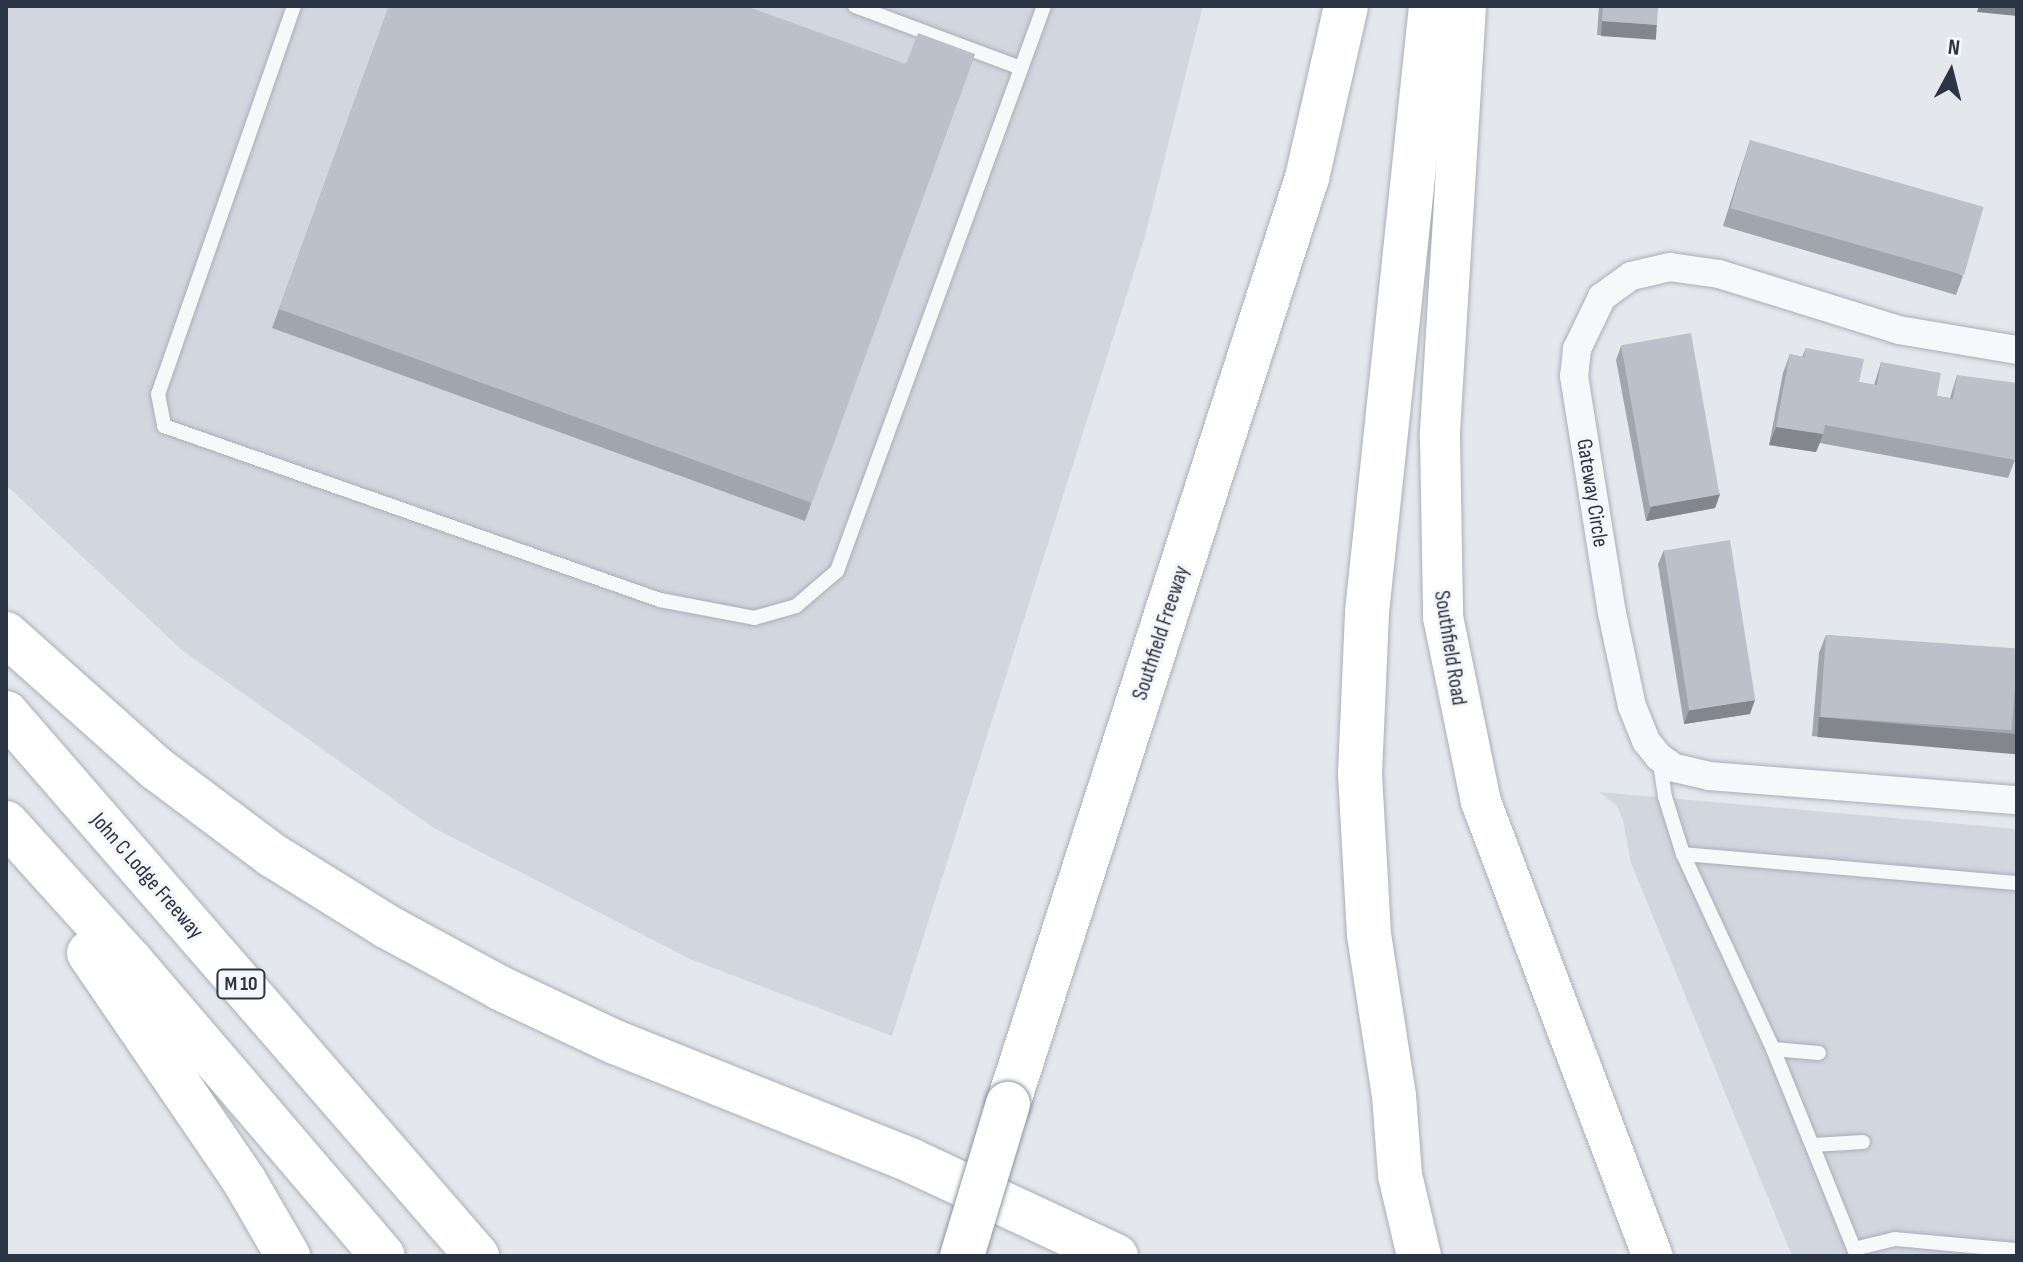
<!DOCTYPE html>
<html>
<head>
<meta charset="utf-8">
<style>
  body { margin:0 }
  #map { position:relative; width:2023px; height:1262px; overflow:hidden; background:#e4e7ec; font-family:"Sofia Sans Condensed",sans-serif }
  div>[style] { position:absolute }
  .built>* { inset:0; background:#d2d6de }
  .roads { filter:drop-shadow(0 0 2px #a9aeb7) drop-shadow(0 0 2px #a9aeb7) }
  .service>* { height:14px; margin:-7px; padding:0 7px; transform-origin:7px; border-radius:7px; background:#f7f8fa }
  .minor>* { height:28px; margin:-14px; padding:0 14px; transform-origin:14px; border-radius:14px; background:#f7f8fa }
  .secondary>* { height:40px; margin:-20px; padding:0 20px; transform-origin:20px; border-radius:20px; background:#fff }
  .motorway>* { height:44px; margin:-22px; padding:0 22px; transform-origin:22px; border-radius:22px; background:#fff }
  .bridges { filter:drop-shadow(0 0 2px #8b94a3) drop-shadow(0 0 2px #8b94a3) }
  .motorway-bridge>* { height:44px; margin:-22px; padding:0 22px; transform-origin:22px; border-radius:22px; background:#fff }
  .wall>* { inset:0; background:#a1a5ae }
  .shaded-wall>* { inset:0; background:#83868d; transform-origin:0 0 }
  .building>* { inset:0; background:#bbc0ca; transform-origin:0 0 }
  span { translate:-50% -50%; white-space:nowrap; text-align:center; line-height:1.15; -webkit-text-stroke:6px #f4f6f9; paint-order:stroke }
  .shield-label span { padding:2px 6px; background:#f4f6f9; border:2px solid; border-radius:6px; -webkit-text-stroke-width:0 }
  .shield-label { font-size:20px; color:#2b3445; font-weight:700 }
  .street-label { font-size:22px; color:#2b3445 }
  .frame { position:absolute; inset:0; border:8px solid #2b3445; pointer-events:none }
  .north { position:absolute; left:1911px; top:32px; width:80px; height:80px; -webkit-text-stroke:6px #f4f6f9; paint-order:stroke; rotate:7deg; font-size:22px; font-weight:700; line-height:32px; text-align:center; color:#2b3445 }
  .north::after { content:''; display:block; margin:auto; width:28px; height:36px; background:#2b3445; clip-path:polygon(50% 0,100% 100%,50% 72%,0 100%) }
</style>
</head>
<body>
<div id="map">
  <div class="built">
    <i style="clip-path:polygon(6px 6px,1203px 6px,1144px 240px,892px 1036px,690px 959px,434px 828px,183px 651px,6px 485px)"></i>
    <i style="clip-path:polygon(1599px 792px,2017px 829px,2017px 1256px,1792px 1256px,1631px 863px,1623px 820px,1617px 806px)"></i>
  </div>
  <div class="roads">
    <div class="service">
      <i style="left:294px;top:6px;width:411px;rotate:109.3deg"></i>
      <i style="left:158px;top:394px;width:33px;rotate:79deg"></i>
      <i style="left:164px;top:426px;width:526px;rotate:19.33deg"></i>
      <i style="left:660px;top:600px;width:96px;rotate:10.8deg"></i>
      <i style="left:754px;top:618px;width:44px;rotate:-15.9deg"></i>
      <i style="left:796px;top:606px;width:54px;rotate:-40.5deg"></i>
      <i style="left:837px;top:571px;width:602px;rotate:-69.88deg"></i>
      <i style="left:855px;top:6px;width:177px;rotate:20.5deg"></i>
      <i style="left:1659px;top:757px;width:40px;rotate:81.5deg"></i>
      <i style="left:1665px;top:797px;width:60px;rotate:72.5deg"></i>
      <i style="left:1683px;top:854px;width:215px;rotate:65.2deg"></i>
      <i style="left:1773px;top:1049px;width:223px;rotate:67.9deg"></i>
      <i style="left:1683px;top:854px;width:335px;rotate:5deg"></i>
      <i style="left:1773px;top:1049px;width:46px;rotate:5deg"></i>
      <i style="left:1814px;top:1145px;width:49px;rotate:-3.5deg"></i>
      <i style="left:1854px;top:1249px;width:42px;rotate:-13.7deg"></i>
      <i style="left:1895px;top:1239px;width:122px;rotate:5.2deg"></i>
    </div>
    <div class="minor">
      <i style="left:2017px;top:350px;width:120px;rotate:-170.4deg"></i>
      <i style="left:1899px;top:330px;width:189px;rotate:-162.7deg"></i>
      <i style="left:1719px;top:274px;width:49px;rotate:-171.9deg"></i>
      <i style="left:1670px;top:267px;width:40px;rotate:167deg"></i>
      <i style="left:1631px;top:276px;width:36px;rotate:144deg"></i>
      <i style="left:1602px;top:297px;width:58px;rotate:115.7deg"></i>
      <i style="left:1577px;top:349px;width:27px;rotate:96deg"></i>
      <i style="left:1574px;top:376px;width:240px;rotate:80.9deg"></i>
      <i style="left:1612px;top:613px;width:95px;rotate:77.9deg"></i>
      <i style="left:1632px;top:706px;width:38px;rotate:68deg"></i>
      <i style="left:1646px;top:741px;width:21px;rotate:51deg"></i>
      <i style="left:1659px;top:757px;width:19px;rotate:35deg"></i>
      <i style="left:1675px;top:768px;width:35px;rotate:13deg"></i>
      <i style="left:1709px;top:776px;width:309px;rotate:4.5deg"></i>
    </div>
    <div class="secondary">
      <i style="left:1466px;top:6px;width:432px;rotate:93.5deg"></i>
      <i style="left:1440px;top:437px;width:180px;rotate:89deg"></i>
      <i style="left:1443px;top:617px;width:189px;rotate:78.4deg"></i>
      <i style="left:1481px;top:802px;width:485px;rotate:69.3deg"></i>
    </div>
    <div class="motorway">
      <i style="left:6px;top:634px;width:201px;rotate:41.8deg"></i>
      <i style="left:156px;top:768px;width:145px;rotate:36.9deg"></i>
      <i style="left:272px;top:855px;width:134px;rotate:31.9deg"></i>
      <i style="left:386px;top:926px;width:130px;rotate:28.5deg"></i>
      <i style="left:500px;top:988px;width:127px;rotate:25.2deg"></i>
      <i style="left:615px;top:1042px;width:320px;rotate:21.8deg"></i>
      <i style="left:912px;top:1161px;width:225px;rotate:25deg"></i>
      <i style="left:6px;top:713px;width:719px;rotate:49.06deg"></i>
      <i style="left:6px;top:823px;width:185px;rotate:47.9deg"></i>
      <i style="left:130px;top:960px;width:389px;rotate:49.5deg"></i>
      <i style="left:89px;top:953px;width:277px;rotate:55.7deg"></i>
      <i style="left:245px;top:1182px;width:86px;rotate:59.8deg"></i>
      <i style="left:1008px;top:1104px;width:973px;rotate:-72.11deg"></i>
      <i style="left:1307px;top:178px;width:176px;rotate:-77.2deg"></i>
      <i style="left:1419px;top:1256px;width:83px;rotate:-103.2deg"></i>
      <i style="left:1400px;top:1175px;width:79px;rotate:-94.3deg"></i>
      <i style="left:1394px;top:1096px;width:163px;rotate:-98.8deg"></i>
      <i style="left:1369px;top:935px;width:161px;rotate:-93.2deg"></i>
      <i style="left:1360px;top:774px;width:162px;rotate:-87.5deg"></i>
      <i style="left:1367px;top:612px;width:609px;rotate:-83.97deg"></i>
    </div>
  </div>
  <div class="bridges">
    <div class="motorway-bridge">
      <i style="left:962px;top:1256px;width:159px;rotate:-73.2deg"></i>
    </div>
  </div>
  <div class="wall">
    <i style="clip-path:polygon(389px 6px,906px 64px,975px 54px,805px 521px,272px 328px)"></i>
    <i style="clip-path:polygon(1599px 6px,1658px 6px,1652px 39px,1597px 35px)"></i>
    <i style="clip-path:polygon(1750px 140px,1963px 276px,1956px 295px,1723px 226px)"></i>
    <i style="clip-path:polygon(1621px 346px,1720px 494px,1715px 508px,1646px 521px,1616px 360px)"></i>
    <i style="clip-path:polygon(1806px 348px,1859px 382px,1874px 385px,1881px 362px,1937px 396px,1950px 398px,1957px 375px,2015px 460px,2008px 478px,1820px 443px,1816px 452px,1769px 445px,1783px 373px,1790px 354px,1802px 357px)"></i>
    <i style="clip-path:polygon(1664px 550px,1750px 714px,1684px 724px,1658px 564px)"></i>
    <i style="clip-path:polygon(1826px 635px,2017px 650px,2017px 752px,1812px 736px,1819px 653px)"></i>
  </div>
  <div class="shaded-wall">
    <i style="clip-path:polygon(1979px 6px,2017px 6px,2017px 16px,1977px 12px)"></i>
    <i style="left:1602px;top:21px;width:55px;height:15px;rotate:4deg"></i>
    <i style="clip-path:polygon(1776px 427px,1823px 434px,1816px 452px,1769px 445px)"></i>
    <i style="clip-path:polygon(1720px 494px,1715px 508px,1646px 521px,1651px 507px)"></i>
    <i style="clip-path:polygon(1755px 700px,1750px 714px,1684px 724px,1689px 710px)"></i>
    <i style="left:1819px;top:717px;width:199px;height:20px;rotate:5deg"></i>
  </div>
  <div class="building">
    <i style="clip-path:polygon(389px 6px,746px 6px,906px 64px,918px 33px,975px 54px,812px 503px,279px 309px)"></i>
    <i style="clip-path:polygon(1603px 6px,1658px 6px,1657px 25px,1602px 21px)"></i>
    <i style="left:1750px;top:140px;width:243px;height:71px;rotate:16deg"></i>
    <i style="left:1691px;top:333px;width:164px;height:71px;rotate:80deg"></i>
    <i style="clip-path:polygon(1806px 348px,1864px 359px,1859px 382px,1877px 385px,1881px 362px,1941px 373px,1937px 396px,1953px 399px,1957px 375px,2017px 383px,2017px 448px,2015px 460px,1825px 425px,1823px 434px,1776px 427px,1790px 354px,1804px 357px)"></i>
    <i style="left:1730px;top:540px;width:162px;height:67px;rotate:81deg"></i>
    <i style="left:1826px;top:635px;width:192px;height:82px;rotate:4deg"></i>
  </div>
  <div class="shield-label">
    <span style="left:241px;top:984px">M 10</span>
  </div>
  <div class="street-label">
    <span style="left:1592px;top:493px;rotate:81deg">Gateway Circle</span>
    <span style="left:1161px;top:633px;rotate:-72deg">Southfield Freeway</span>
    <span style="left:1450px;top:648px;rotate:81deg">Southfield Road</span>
    <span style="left:147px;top:876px;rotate:49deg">John C Lodge Freeway</span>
  </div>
  <div class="frame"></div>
  <div class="north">N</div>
</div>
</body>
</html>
